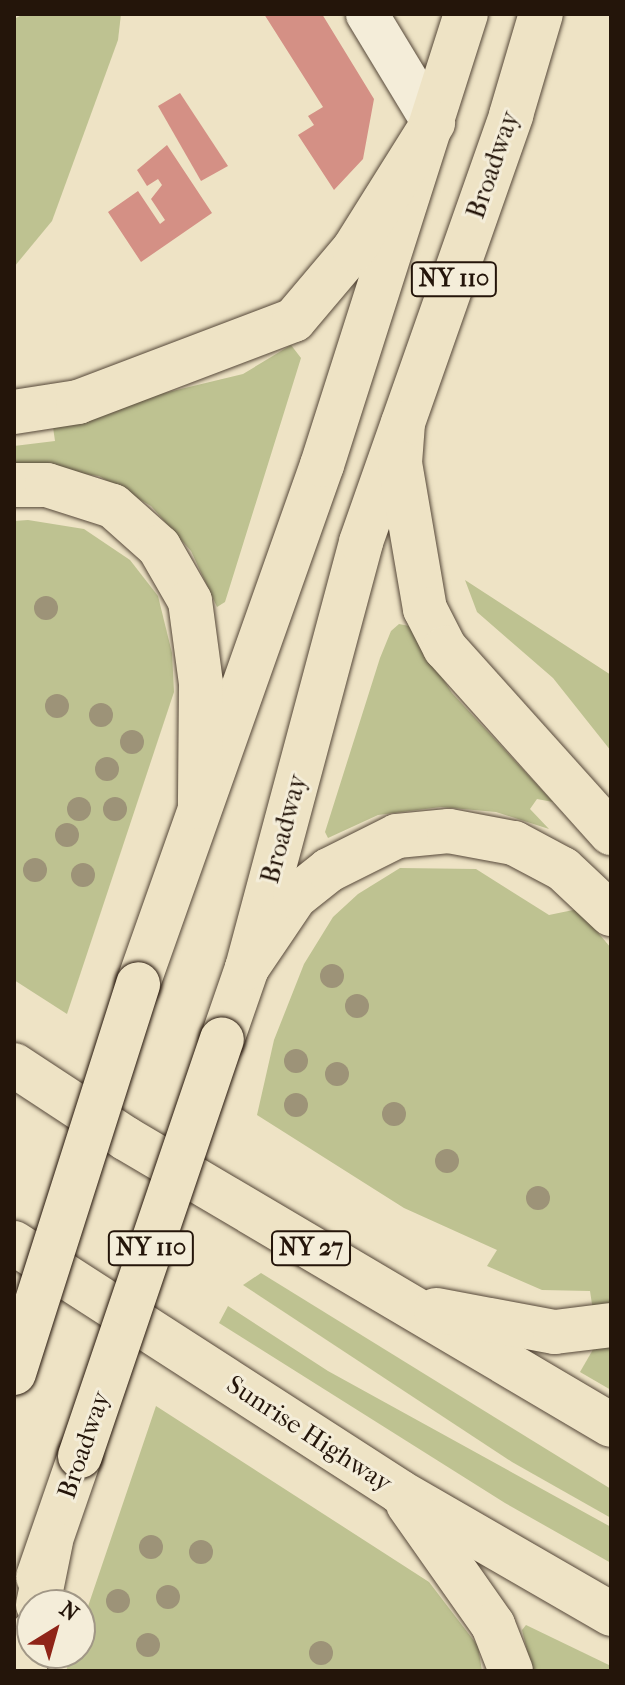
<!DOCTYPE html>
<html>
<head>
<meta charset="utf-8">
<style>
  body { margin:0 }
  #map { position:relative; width:625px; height:1685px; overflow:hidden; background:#eee3c5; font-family:"IM FELL French Canon",serif }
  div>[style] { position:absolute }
  .green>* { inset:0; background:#bec291 }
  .building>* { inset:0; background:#d49085 }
  .roads { filter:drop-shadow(0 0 2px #564839) drop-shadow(0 0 2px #564839) }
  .street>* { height:42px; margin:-21px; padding:0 21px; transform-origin:21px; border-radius:21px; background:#f4edd9 }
  .primary>* { height:44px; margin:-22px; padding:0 22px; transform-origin:22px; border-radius:22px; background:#eee3c5 }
  .highway>* { height:44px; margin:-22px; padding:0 22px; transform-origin:22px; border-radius:22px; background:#eee3c5 }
  .bridges { filter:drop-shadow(0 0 2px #24150a) drop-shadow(0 0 2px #24150a) }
  .primary-bridge>* { height:44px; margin:-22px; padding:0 22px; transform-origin:22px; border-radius:22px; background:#eee3c5 }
  .trees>* { width:24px; height:24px; margin:-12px; border-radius:50%; background:#9d9378 }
  span { translate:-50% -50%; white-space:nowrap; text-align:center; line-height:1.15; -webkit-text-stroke:6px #f4edd9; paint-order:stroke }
  .shield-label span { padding:2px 6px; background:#f4edd9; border:2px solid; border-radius:6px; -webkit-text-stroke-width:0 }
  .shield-label { font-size:24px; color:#24150a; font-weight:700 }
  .street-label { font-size:26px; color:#24150a }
  .frame { position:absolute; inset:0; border:16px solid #24150a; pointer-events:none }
  .north { position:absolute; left:16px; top:1589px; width:80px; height:80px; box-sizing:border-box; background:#f4edd9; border:2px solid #a19786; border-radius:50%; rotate:37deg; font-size:22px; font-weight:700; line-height:32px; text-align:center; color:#24150a }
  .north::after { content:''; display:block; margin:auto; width:28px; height:36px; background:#8f2418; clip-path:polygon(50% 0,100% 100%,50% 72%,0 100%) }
</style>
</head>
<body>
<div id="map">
  <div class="green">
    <i style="clip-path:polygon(24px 14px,121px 14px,118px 40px,52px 221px,14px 267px,14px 19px)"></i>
    <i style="clip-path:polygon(291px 345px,301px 358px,225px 602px,217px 607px,191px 551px,151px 506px,99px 476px,14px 465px,14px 446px,55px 441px,52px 420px,243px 374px)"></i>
    <i style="clip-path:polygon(28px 520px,84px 529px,130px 560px,158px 596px,172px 653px,174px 692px,67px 1014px,14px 980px,14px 521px)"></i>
    <i style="clip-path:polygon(465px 580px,611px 675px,611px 751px,553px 678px,477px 612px)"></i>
    <i style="clip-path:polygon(399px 624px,409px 626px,452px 693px,553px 802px,537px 799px,530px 809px,549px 829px,496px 812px,441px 807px,378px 815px,328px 838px,325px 832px,380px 658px,391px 631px)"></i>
    <i style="clip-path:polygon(400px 868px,476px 869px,549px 915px,578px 909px,611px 948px,611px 1305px,593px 1311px,590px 1291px,542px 1290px,487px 1266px,497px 1250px,404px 1208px,257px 1115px,274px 1040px,304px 964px,333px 917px,358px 894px)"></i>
    <i style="clip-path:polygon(261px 1273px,611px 1489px,611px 1518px,512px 1462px,243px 1285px)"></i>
    <i style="clip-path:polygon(228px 1306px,328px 1371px,611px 1527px,611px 1563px,505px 1503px,219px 1323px)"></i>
    <i style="clip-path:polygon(611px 1344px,611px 1390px,580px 1372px,595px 1346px)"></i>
    <i style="clip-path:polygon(156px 1406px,429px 1582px,478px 1646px,482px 1671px,66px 1671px,72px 1653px,80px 1653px,80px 1630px)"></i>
    <i style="clip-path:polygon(526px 1625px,611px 1666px,611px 1671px,532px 1671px,522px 1630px)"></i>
  </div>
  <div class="building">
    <i style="clip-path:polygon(264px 14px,322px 14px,374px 99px,363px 159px,334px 190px,298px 135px,314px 125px,308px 116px,323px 107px)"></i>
    <i style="clip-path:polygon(180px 93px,228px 166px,201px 181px,158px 106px)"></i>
    <i style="clip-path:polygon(167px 145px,212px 213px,141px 262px,108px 212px,138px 191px,160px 224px,165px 220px,151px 199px,162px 185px,158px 179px,147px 186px,137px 170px)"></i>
  </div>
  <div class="roads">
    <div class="street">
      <i style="left:367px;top:14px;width:127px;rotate:58.8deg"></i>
    </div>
    <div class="primary">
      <i style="left:138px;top:984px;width:551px;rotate:-70.48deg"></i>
      <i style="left:322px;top:465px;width:473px;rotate:-72.3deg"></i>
      <i style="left:222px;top:1040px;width:76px;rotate:-70.9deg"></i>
      <i style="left:247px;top:968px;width:441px;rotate:-75deg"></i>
      <i style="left:361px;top:542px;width:453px;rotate:-70.6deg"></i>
      <i style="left:511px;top:115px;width:105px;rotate:-73.5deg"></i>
      <i style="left:38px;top:1577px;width:128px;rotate:-70.9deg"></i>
    </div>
    <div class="highway">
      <i style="left:14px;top:412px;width:65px;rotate:-8.9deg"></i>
      <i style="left:78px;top:402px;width:231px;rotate:-20.8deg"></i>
      <i style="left:294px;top:320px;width:93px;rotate:-49.8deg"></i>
      <i style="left:354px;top:249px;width:149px;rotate:-57.9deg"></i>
      <i style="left:403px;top:423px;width:40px;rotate:94.3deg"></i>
      <i style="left:400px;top:463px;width:148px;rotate:80.3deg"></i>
      <i style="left:425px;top:609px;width:44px;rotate:62.9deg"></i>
      <i style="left:445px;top:648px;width:249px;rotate:48.1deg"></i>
      <i style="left:14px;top:485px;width:33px"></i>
      <i style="left:47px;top:485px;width:69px;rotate:17.7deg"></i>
      <i style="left:113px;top:506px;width:62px;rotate:41.7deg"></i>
      <i style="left:159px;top:547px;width:62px;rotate:60.1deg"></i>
      <i style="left:190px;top:601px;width:83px;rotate:82.4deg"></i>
      <i style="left:201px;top:683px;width:124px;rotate:90.5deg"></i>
      <i style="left:247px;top:968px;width:86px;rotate:-55.9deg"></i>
      <i style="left:295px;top:897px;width:43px;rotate:-38.5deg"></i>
      <i style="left:329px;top:870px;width:76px;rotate:-26.6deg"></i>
      <i style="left:397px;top:836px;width:52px;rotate:-5.5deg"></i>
      <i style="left:449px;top:831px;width:66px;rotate:10.5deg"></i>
      <i style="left:514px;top:843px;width:55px;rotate:28deg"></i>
      <i style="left:563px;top:869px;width:66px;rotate:43.2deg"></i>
      <i style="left:14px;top:1065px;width:133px;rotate:33.3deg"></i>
      <i style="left:125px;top:1138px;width:564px;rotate:30.56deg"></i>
      <i style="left:14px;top:1243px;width:459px;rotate:32.8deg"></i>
      <i style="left:400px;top:1492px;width:244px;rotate:30deg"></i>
      <i style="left:436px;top:1310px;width:121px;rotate:10.5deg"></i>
      <i style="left:555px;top:1332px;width:56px;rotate:-7.1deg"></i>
      <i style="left:408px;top:1504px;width:148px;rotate:54.9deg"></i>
      <i style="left:493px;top:1625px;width:49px;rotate:68.6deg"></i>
      <i style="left:38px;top:1605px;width:65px;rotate:-78.5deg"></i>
      <i style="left:24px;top:1671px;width:38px;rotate:-78deg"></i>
    </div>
  </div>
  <div class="bridges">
    <div class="primary-bridge">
      <i style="left:14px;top:1373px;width:408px;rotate:-72.3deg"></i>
      <i style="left:80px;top:1456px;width:440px;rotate:-71.2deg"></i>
    </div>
  </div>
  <div class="trees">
    <i style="left:46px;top:608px"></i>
    <i style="left:57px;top:706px"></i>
    <i style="left:101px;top:715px"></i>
    <i style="left:132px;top:742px"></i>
    <i style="left:107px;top:769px"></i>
    <i style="left:79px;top:809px"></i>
    <i style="left:115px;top:809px"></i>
    <i style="left:67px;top:835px"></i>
    <i style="left:35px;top:870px"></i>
    <i style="left:83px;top:875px"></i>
    <i style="left:332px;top:976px"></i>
    <i style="left:357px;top:1006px"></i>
    <i style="left:296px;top:1061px"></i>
    <i style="left:337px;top:1074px"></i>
    <i style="left:296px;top:1105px"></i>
    <i style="left:394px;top:1114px"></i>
    <i style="left:447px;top:1161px"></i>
    <i style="left:538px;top:1198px"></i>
    <i style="left:151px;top:1547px"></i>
    <i style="left:201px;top:1552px"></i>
    <i style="left:168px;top:1597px"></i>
    <i style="left:118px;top:1601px"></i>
    <i style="left:148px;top:1645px"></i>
    <i style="left:321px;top:1653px"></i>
  </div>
  <div class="shield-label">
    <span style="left:454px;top:279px">NY 110</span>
    <span style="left:151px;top:1248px">NY 110</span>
    <span style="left:311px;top:1248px">NY 27</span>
  </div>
  <div class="street-label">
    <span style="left:493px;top:165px;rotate:-71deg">Broadway</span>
    <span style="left:284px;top:829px;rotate:-75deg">Broadway</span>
    <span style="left:309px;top:1434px;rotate:33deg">Sunrise Highway</span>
    <span style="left:84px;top:1445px;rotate:-71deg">Broadway</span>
  </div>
  <div class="frame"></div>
  <div class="north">N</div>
</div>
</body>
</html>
